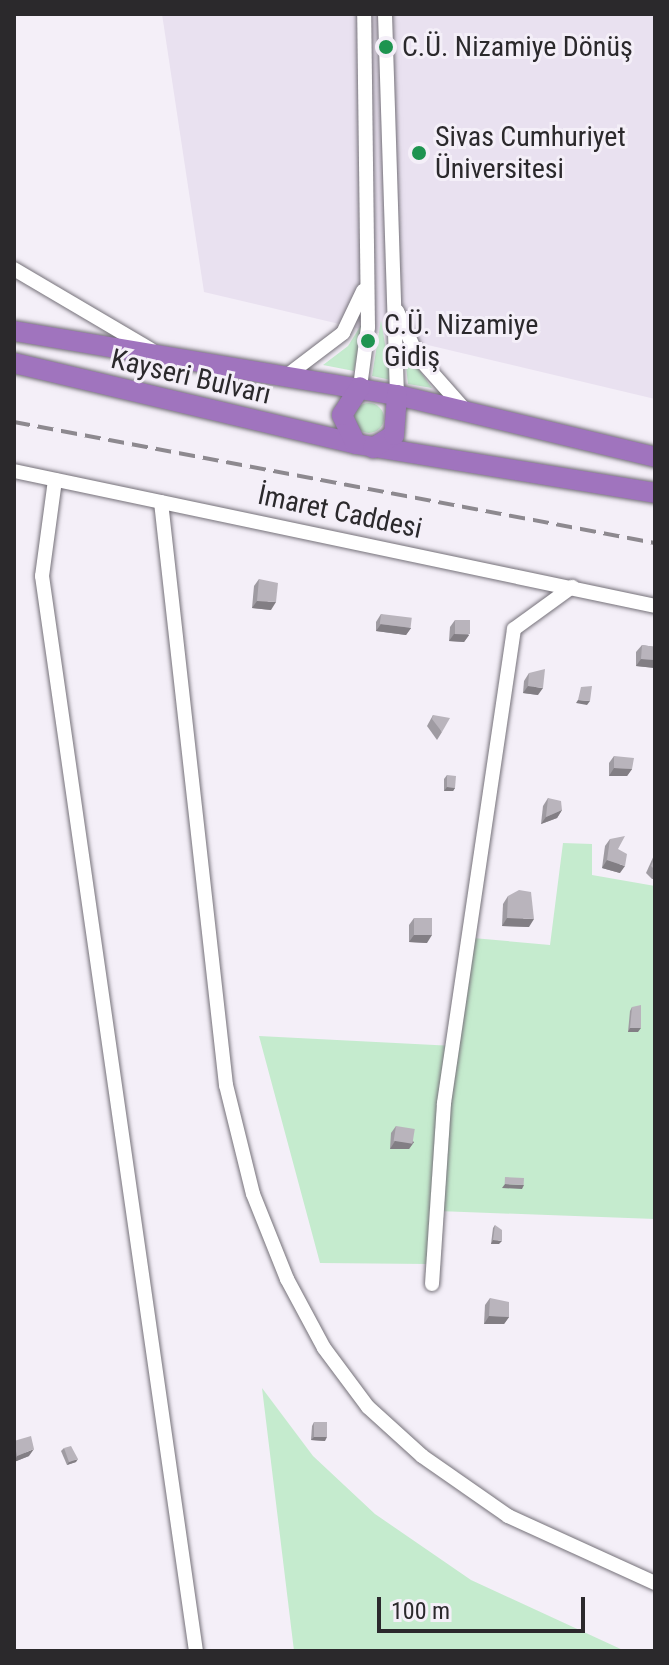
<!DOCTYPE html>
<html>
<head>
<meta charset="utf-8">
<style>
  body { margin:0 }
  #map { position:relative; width:669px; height:1665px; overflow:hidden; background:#f4eff8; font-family:"Roboto Condensed",sans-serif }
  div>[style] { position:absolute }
  .built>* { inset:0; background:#e9e1f0 }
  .green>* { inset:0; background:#c5ebce }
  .round { border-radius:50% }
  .roads { filter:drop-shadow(0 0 2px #757179) drop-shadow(0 0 2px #757179) }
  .minor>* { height:14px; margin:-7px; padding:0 7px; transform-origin:7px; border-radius:7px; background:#fff }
  .highway>* { height:20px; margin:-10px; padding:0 10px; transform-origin:10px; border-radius:10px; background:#a074be }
  .rail>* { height:4px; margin-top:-2px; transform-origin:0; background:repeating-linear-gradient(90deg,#8d898f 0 16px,transparent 0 24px) }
  .wall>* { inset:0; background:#9f9ba2 }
  .shaded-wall>* { inset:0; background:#827e84 }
  .building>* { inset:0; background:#b9b4bc; transform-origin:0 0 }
  .dots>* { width:22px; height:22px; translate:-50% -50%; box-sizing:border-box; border:4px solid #f4eff8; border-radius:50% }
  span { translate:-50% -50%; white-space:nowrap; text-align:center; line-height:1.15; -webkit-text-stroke:6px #f4eff8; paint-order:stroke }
  .poi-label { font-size:28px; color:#2b292c }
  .left { translate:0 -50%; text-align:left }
  .street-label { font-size:28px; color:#2b292c }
  .frame { position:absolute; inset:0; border:16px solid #2b292c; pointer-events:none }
  .scale { position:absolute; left:377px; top:1597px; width:208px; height:36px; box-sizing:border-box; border:4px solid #2b292c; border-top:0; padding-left:10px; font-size:24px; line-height:28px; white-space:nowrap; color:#2b292c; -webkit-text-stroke:6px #f4eff8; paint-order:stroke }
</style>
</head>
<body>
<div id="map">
  <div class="built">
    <i style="clip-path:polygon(162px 14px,655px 14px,655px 399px,204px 292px)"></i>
  </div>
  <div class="green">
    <i style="clip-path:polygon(381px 320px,391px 380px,372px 376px)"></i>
    <i style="clip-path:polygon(363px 322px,354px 371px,323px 365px,348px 346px)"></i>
    <i style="clip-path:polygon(404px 348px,432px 388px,408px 384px)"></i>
    <i class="round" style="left:354px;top:403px;width:30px;height:30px"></i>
    <i style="clip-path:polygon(563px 843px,592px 844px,592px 875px,655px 886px,655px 1219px,438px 1211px,427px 1264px,320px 1263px,259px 1036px,454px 1046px,473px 938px,550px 945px)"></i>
    <i style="clip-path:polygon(262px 1388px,313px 1456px,375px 1514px,471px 1580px,625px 1651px,294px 1651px)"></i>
  </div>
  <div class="roads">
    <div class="minor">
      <i style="left:385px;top:14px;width:381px;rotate:88.2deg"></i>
      <i style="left:14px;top:269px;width:158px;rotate:30.5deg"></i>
      <i style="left:397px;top:311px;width:51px;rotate:65.5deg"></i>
      <i style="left:418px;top:357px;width:72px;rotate:48.4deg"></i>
      <i style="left:289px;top:374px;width:68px;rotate:-37.2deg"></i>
      <i style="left:343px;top:333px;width:47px;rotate:-64.5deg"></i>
      <i style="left:360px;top:387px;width:61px;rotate:-82.4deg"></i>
      <i style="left:368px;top:327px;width:313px;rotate:-90.7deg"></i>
      <i style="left:14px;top:471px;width:655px;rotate:11.89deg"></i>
      <i style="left:55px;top:480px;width:97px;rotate:97.7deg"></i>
      <i style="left:42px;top:576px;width:1086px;rotate:81.85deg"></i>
      <i style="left:161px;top:502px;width:587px;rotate:83.64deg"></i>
      <i style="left:226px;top:1085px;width:112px;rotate:76.1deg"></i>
      <i style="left:253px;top:1194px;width:92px;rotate:68.2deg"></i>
      <i style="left:287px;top:1279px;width:78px;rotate:61.8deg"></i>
      <i style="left:324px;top:1348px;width:74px;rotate:53.3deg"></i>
      <i style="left:368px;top:1407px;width:73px;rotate:42.2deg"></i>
      <i style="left:422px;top:1456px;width:105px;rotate:34.9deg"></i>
      <i style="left:508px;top:1516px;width:162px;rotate:24.5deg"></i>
      <i style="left:432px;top:1284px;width:181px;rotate:-86.2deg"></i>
      <i style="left:444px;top:1103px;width:479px;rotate:-81.6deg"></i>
      <i style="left:514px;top:629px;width:72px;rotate:-35.9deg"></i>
    </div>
    <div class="highway">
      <i style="left:14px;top:331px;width:388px;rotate:9.5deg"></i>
      <i style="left:397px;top:395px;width:265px;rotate:13.5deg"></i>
      <i style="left:14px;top:363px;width:351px;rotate:13.3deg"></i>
      <i style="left:356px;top:444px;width:303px;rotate:9.3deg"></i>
      <i style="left:356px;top:444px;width:32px;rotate:-116deg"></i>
      <i style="left:342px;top:415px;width:33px;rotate:-57deg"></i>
      <i style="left:373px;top:448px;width:25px;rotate:-32deg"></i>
      <i style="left:394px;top:435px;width:40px;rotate:-85.7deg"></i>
    </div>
  </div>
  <div class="rail">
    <i style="left:14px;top:422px;width:652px;rotate:10.69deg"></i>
  </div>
  <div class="wall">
    <i style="clip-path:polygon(259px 579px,271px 610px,252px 608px,254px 586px)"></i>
    <i style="clip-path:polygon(381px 614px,411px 628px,406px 635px,376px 631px,376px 622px)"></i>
    <i style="clip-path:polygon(455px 620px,469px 635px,464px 642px,449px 641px,450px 627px)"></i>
    <i style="clip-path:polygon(642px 645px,655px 647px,655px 668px,636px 666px,636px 652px)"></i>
    <i style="clip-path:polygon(529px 673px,538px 695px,523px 693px,524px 681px)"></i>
    <i style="clip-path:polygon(433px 715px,442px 732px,437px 740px,427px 726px)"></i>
    <i style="clip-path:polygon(614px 756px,632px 769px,627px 776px,609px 776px,609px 763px)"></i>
    <i style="clip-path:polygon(447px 775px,455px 788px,453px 791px,444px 791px,444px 779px)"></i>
    <i style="clip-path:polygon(548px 798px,562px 810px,557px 818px,541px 824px,543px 806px)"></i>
    <i style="clip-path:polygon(610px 839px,618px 849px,620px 873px,602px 868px,605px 846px)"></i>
    <i style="clip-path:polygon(655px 853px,655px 879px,652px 879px,646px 873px)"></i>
    <i style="clip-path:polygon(508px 896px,529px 927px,502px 926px,503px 904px)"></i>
    <i style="clip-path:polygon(414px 918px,427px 943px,409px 942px,409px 925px)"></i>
    <i style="clip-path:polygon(632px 1007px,638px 1032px,628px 1032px,630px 1011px)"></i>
    <i style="clip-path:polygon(396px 1126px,414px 1142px,409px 1149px,390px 1149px,391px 1133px)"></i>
    <i style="clip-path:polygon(495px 1225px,499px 1244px,491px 1244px,493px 1228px)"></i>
    <i style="clip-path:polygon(490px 1298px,509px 1317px,504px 1324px,484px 1324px,485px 1305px)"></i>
    <i style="clip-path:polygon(314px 1422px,325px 1441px,311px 1440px,312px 1426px)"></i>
    <i style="clip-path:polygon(14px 1441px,29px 1456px,14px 1462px)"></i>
    <i style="clip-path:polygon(64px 1448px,76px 1462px,67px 1465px,61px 1451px)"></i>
  </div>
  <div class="shaded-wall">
    <i style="clip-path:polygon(257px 601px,276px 602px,271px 610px,252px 608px)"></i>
    <i style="clip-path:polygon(381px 624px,411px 628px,406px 635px,376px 631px)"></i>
    <i style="clip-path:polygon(454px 634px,469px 635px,464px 642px,449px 641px)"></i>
    <i style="clip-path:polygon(641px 659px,655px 660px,655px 668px,636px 666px)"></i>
    <i style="clip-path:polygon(528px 686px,543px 688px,538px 695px,523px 693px)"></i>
    <i style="clip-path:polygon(578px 700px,590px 701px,587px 705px,576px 703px)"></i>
    <i style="clip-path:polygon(614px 768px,632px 769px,627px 776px,609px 776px)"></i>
    <i style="clip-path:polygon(447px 787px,455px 788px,453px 791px,444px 791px)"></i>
    <i style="clip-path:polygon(562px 810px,557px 818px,541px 824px,546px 817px)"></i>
    <i style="clip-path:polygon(607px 860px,625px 866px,620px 873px,602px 868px)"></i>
    <i style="clip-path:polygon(507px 918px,534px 919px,529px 927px,502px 926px)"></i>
    <i style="clip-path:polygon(414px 935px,432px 935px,427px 943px,409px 942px)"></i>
    <i style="clip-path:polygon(630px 1028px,641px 1028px,638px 1032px,628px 1032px)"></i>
    <i style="clip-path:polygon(395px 1141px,414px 1142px,409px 1149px,390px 1149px)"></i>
    <i style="clip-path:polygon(505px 1184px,524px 1185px,522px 1189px,502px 1188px)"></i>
    <i style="clip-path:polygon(493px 1240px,502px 1241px,499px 1244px,491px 1244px)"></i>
    <i style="clip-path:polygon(489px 1316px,509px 1317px,504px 1324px,484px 1324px)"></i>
    <i style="clip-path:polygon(314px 1437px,327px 1437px,325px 1441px,311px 1440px)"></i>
    <i style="clip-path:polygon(34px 1449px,29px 1456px,14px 1462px,17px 1456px)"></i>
    <i style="clip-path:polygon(78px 1459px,76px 1462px,67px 1465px,69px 1462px)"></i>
  </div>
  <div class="building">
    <i style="clip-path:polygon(259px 579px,278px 583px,276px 602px,257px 601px)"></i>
    <i style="left:381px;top:614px;width:31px;height:10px;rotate:7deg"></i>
    <i style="left:455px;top:620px;width:15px;height:14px"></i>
    <i style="clip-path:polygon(642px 645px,655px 647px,655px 660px,641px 659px)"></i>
    <i style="clip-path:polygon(545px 669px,543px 688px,528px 686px,529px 673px)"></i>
    <i style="clip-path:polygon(592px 686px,590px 701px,578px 700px,581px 687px)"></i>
    <i style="clip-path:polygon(433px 715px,450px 718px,442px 732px,432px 719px)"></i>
    <i style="clip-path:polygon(614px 756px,634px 758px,632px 769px,614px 768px)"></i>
    <i style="clip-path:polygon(447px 775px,456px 776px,455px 788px,447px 787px)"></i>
    <i style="clip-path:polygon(548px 798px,561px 801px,562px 810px,546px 817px)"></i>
    <i style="clip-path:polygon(625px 836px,618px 849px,627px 854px,625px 866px,607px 860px,610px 839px)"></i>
    <i style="clip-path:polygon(655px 857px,655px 870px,651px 866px)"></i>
    <i style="clip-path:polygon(519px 890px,531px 892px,534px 919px,507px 918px,508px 896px)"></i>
    <i style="left:414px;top:918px;width:18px;height:17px"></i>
    <i style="clip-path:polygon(641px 1005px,641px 1028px,630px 1028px,632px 1007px)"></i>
    <i style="left:396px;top:1126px;width:19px;height:15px;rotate:9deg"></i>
    <i style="left:505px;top:1177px;width:19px;height:7px;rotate:3deg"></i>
    <i style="clip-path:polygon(495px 1225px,502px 1230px,502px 1241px,493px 1240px)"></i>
    <i style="clip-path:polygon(490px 1298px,509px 1302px,509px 1317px,489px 1316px)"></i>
    <i style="left:314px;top:1422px;width:13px;height:15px"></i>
    <i style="clip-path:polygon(31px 1436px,34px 1449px,17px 1456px,14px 1441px)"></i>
    <i style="clip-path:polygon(71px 1446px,78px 1459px,69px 1462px,64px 1448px)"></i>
  </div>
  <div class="dots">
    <i style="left:386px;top:47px;background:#1e9450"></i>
    <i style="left:419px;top:153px;background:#1e9450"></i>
    <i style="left:368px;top:341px;background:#1e9450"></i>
  </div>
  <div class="poi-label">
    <span class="left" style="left:402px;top:47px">C.Ü. Nizamiye Dönüş</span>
    <span class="left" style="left:435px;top:153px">Sivas Cumhuriyet<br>Üniversitesi</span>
    <span class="left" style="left:384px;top:341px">C.Ü. Nizamiye<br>Gidiş</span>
  </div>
  <div class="street-label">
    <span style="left:191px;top:377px;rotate:13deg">Kayseri Bulvarı</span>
    <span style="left:340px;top:512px;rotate:12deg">İmaret Caddesi</span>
  </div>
  <div class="frame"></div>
  <div class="scale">100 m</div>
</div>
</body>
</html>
